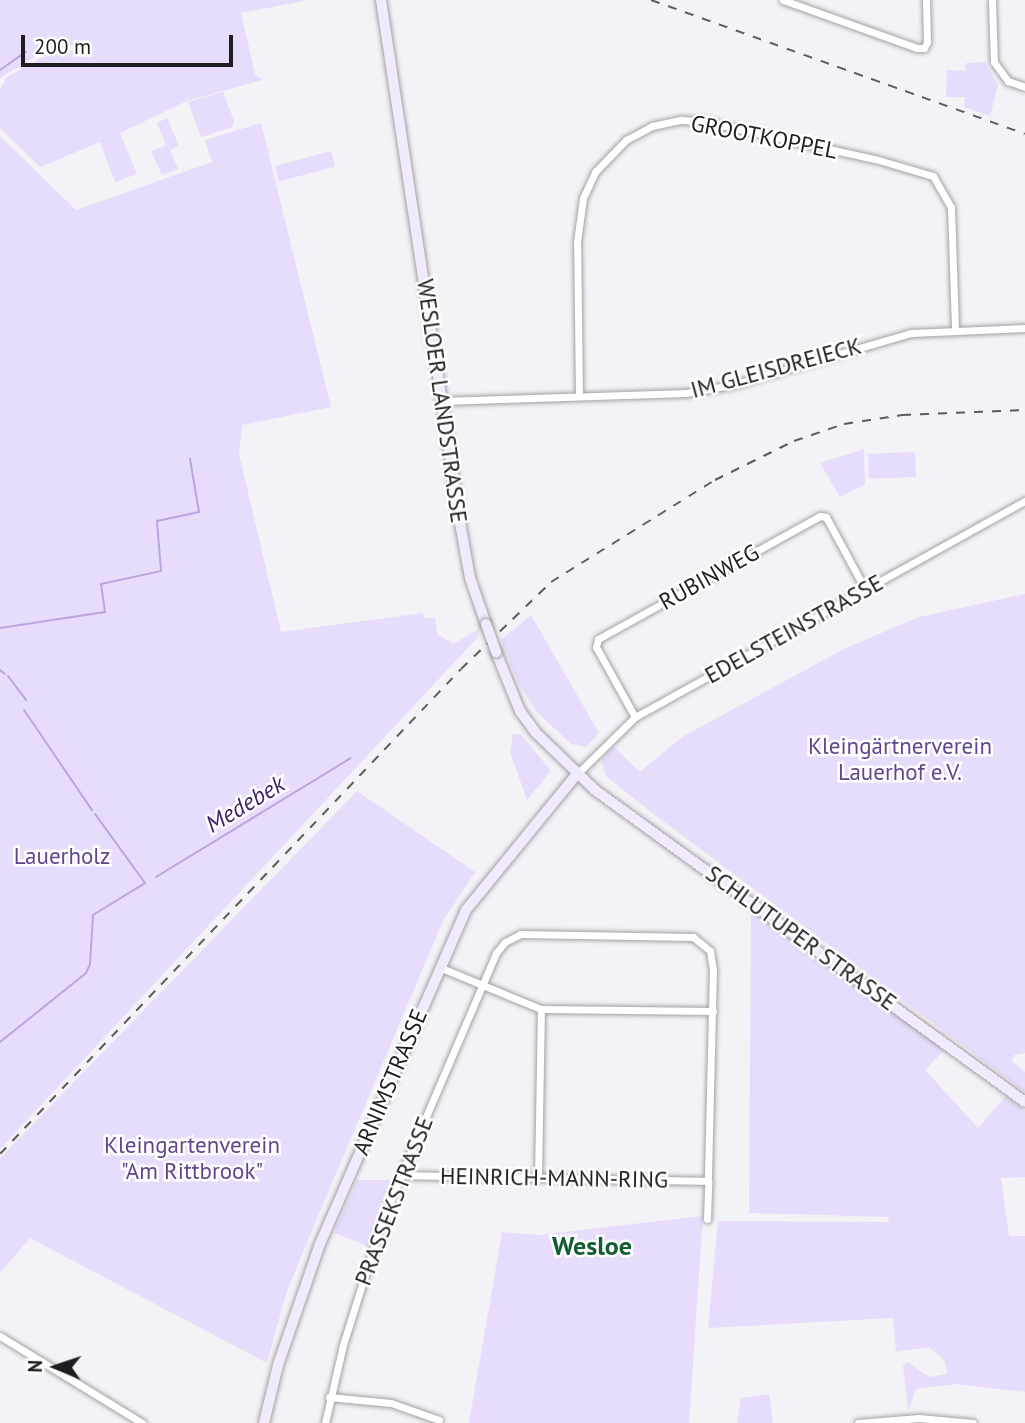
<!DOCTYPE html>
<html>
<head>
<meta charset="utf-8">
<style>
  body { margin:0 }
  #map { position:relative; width:1025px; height:1423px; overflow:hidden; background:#f3f2f6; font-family:"PT Sans",sans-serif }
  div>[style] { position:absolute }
  .green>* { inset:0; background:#e7dcfb; transform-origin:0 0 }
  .stream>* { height:2px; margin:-1px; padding:0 1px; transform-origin:1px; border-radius:1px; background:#bda4e1 }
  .roads { filter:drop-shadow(0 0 2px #a3a1a5) drop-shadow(0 0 2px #a3a1a5) }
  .street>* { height:7px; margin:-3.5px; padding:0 3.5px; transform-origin:3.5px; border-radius:3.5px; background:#fff }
  .secondary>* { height:10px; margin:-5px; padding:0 5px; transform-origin:5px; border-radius:5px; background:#f1eafd }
  .rail>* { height:2px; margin-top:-1px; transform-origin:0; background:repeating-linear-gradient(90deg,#5b5a5c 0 9px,transparent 0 18px) }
  .bridges { filter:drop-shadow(0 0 2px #a3a1a5) drop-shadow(0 0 2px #a3a1a5) }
  .secondary-bridge>* { height:10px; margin:-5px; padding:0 5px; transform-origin:5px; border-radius:5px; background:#f1eafd }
  span { translate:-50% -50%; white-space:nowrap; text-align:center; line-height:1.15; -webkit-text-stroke:5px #fff; paint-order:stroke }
  .street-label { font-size:23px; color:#1e1d1f }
  .park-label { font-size:23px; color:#65448e }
  .water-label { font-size:24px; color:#432168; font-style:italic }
  .quarter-label { font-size:26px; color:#135d31; font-weight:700 }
  .north { position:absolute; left:21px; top:1332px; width:70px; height:70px; -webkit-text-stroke:5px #fff; paint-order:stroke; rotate:272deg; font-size:19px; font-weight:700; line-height:28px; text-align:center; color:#1e1d1f }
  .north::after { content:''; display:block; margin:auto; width:24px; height:32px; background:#1e1d1f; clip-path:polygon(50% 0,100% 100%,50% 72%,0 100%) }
  .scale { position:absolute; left:21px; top:35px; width:212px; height:32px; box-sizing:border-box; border:4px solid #1e1d1f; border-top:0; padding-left:9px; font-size:21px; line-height:24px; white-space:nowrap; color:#1e1d1f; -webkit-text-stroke:5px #fff; paint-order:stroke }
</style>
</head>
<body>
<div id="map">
  <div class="green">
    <i style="clip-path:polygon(0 0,309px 0,241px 13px,255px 74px,262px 80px,187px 101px,120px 133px,137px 174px,115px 182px,100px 142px,40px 167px,0 128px,0 89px,7px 77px,45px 56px,81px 49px,85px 42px,43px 52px,0 78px,0 71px,34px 47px,0 68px)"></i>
    <i style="clip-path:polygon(985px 62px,998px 85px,990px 116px,964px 107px,965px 97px,946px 97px,947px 70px,965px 71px,966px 63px)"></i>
    <i style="clip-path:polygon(223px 92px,234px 121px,232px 127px,201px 137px,188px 102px)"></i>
    <i style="clip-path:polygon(167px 118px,179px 146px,170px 150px,178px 169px,162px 175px,151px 151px,166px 145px,157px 123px)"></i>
    <i style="clip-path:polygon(261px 123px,331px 407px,242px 425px,239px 454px,281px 632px,423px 613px,424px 618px,435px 618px,437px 634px,453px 644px,479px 629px,478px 637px,0 1149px,0 136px,76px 210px,212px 162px,205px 140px)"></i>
    <i style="left:331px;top:151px;width:16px;height:58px;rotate:75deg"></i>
    <i style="clip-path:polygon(864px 449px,865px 484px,840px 497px,820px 463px)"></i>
    <i style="left:915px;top:452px;width:25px;height:47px;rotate:88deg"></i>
    <i style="clip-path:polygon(1025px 594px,1025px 1053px,1014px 1055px,1012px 1061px,1025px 1072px,1025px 1092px,652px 813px,606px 776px,601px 761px,613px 746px,640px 772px,682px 737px,846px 648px,919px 617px)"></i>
    <i style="clip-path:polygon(531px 615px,599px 733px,586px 747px,571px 744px,537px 712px,519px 685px,501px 640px)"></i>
    <i style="clip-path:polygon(513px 734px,521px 734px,551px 771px,527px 800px,510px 752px)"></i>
    <i style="clip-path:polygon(357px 791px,475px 872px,443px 921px,310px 1235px,286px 1294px,267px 1363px,30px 1238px,0 1273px,0 1158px)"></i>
    <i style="clip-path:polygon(751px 906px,944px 1050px,925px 1070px,978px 1128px,1006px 1096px,1025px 1111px,1025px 1177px,1001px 1178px,1009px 1236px,1025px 1236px,1025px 1392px,956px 1384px,916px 1389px,908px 1411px,903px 1365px,908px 1362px,929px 1377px,947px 1374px,947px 1369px,944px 1360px,929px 1347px,896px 1352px,893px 1318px,708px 1328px,718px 1221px,889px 1222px,888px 1217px,749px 1213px)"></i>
    <i style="clip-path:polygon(357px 1180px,392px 1180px,368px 1246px,334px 1233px)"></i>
    <i style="clip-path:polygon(703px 1216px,689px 1423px,469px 1423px,502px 1232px,538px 1235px)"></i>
    <i style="clip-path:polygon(769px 1394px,773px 1423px,737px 1423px,741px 1398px)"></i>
  </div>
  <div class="stream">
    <i style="left:0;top:70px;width:32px;rotate:-35deg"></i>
    <i style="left:0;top:628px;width:106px;rotate:-8.7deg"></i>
    <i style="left:105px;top:612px;width:28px;rotate:-98deg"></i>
    <i style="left:101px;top:584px;width:61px;rotate:-12.2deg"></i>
    <i style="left:161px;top:571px;width:50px;rotate:-94.6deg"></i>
    <i style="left:157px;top:521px;width:43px;rotate:-12.1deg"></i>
    <i style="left:199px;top:512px;width:54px;rotate:-99.6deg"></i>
    <i style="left:0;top:670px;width:6px;rotate:39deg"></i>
    <i style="left:8px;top:676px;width:30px;rotate:53deg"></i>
    <i style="left:24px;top:710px;width:121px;rotate:55.8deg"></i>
    <i style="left:156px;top:877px;width:228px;rotate:-31.4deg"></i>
    <i style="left:0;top:1042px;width:110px;rotate:-38.7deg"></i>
    <i style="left:86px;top:973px;width:10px;rotate:-66deg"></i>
    <i style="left:90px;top:964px;width:49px;rotate:-86.5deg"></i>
    <i style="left:93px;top:915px;width:61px;rotate:-31.6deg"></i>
    <i style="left:145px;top:883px;width:85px;rotate:-125.9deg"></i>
  </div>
  <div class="roads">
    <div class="street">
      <i style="left:783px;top:0;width:142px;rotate:19.7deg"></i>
      <i style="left:917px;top:48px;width:7px"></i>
      <i style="left:924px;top:48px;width:7px;rotate:-63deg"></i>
      <i style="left:927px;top:42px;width:42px;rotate:-91.4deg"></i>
      <i style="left:992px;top:0;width:62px;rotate:88.2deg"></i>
      <i style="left:994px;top:62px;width:24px;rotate:54deg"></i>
      <i style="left:1008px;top:81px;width:18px;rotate:19deg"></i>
      <i style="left:579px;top:396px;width:154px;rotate:-90.7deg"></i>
      <i style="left:577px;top:242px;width:44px;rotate:-82.2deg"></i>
      <i style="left:583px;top:198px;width:29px;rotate:-65deg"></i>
      <i style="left:595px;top:172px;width:45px;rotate:-45.9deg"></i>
      <i style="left:626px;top:140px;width:30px;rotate:-28deg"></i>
      <i style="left:652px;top:126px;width:30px;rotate:-12deg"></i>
      <i style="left:681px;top:120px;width:22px;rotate:3deg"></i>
      <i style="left:703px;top:121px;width:176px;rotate:12.5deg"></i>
      <i style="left:875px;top:159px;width:60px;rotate:16.3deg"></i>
      <i style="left:933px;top:176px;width:36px;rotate:60deg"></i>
      <i style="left:951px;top:207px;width:121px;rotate:88.1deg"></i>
      <i style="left:442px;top:401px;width:244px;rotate:-1.9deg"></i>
      <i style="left:686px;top:393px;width:47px;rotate:-9.9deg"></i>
      <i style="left:732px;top:385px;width:186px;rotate:-16.2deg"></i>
      <i style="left:911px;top:333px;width:114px;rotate:-2.5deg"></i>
      <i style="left:635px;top:717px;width:80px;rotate:-119.1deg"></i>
      <i style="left:596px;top:647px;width:8px;rotate:-76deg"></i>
      <i style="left:598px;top:639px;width:254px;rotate:-29deg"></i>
      <i style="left:820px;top:516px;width:6px;rotate:9deg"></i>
      <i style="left:826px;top:517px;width:82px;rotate:61.6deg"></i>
      <i style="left:577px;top:774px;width:81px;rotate:-44.5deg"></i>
      <i style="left:635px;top:717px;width:446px;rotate:-29deg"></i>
      <i style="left:439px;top:967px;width:110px;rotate:22.4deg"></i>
      <i style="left:541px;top:1009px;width:172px;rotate:0.7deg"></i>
      <i style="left:538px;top:1178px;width:169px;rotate:-89deg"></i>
      <i style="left:707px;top:1219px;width:38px;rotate:-88deg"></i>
      <i style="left:0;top:1336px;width:167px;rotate:31.5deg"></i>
      <i style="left:329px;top:1397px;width:62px;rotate:5.5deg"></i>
      <i style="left:391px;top:1403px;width:51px;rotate:19.5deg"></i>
      <i style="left:325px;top:1423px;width:80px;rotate:-77deg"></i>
      <i style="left:343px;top:1345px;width:121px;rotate:-72.6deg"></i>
      <i style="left:379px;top:1230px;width:59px;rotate:-68.2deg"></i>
      <i style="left:401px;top:1175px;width:241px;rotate:-66.8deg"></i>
      <i style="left:496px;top:953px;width:14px;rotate:-51deg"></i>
      <i style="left:505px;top:942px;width:18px;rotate:-27deg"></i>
      <i style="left:521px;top:934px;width:172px;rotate:1deg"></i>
      <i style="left:693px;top:937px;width:22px;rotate:39deg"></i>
      <i style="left:710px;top:951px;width:19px;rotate:81deg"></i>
      <i style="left:713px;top:970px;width:211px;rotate:91.4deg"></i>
      <i style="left:708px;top:1181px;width:307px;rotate:-178.9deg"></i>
      <i style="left:858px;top:1423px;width:61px;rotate:-4.7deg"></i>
      <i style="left:919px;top:1418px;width:54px;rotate:5.3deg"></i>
    </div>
    <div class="secondary">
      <i style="left:381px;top:0;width:534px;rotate:81.38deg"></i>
      <i style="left:461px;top:528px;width:51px;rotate:79.8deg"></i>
      <i style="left:470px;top:578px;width:49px;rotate:70.8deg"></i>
      <i style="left:496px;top:652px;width:64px;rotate:67.9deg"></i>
      <i style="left:520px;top:711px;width:26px;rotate:54deg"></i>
      <i style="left:535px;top:732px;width:83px;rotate:44deg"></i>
      <i style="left:595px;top:790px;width:531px;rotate:35.96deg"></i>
      <i style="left:264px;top:1423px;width:60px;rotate:-76.4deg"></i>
      <i style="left:278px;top:1365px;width:128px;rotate:-70.9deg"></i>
      <i style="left:320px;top:1244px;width:365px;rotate:-66.4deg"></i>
      <i style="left:466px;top:910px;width:176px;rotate:-50.8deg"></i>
    </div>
  </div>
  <div class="rail">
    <i style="left:651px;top:0;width:397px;rotate:19.7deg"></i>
    <i style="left:0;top:1154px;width:669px;rotate:-46.45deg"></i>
    <i style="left:461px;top:669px;width:125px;rotate:-44deg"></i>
    <i style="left:551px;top:582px;width:193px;rotate:-31.9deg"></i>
    <i style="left:715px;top:480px;width:88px;rotate:-26.3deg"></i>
    <i style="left:794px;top:441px;width:53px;rotate:-18.8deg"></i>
    <i style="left:844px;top:424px;width:59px;rotate:-8.8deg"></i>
    <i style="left:902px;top:415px;width:123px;rotate:-2.3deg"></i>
  </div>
  <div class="bridges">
    <div class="secondary-bridge">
      <i style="left:486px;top:624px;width:30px;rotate:70deg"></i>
    </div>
  </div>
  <div class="street-label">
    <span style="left:764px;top:137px;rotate:11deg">GROOTKOPPEL</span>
    <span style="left:776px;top:368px;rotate:-15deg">IM GLEISDREIECK</span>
    <span style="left:442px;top:401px;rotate:82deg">WESLOER LANDSTRASSE</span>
    <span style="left:709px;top:577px;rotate:-29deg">RUBINWEG</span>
    <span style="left:794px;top:629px;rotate:-29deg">EDELSTEINSTRASSE</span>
    <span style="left:801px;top:938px;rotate:36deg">SCHLUTUPER STRASSE</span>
    <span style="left:390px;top:1082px;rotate:-67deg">ARNIMSTRASSE</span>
    <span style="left:554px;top:1178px;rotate:1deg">HEINRICH-MANN-RING</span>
    <span style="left:394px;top:1201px;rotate:-69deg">PRASSEKSTRASSE</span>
  </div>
  <div class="park-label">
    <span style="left:900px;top:759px">Kleingärtnerverein<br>Lauerhof e.V.</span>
    <span style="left:62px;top:856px">Lauerholz</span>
    <span style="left:192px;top:1158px">Kleingartenverein<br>"Am Rittbrook"</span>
  </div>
  <div class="water-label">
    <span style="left:245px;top:804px;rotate:-31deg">Medebek</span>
  </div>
  <div class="quarter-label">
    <span style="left:592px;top:1246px">Wesloe</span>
  </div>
  <div class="north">N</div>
  <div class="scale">200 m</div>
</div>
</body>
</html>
